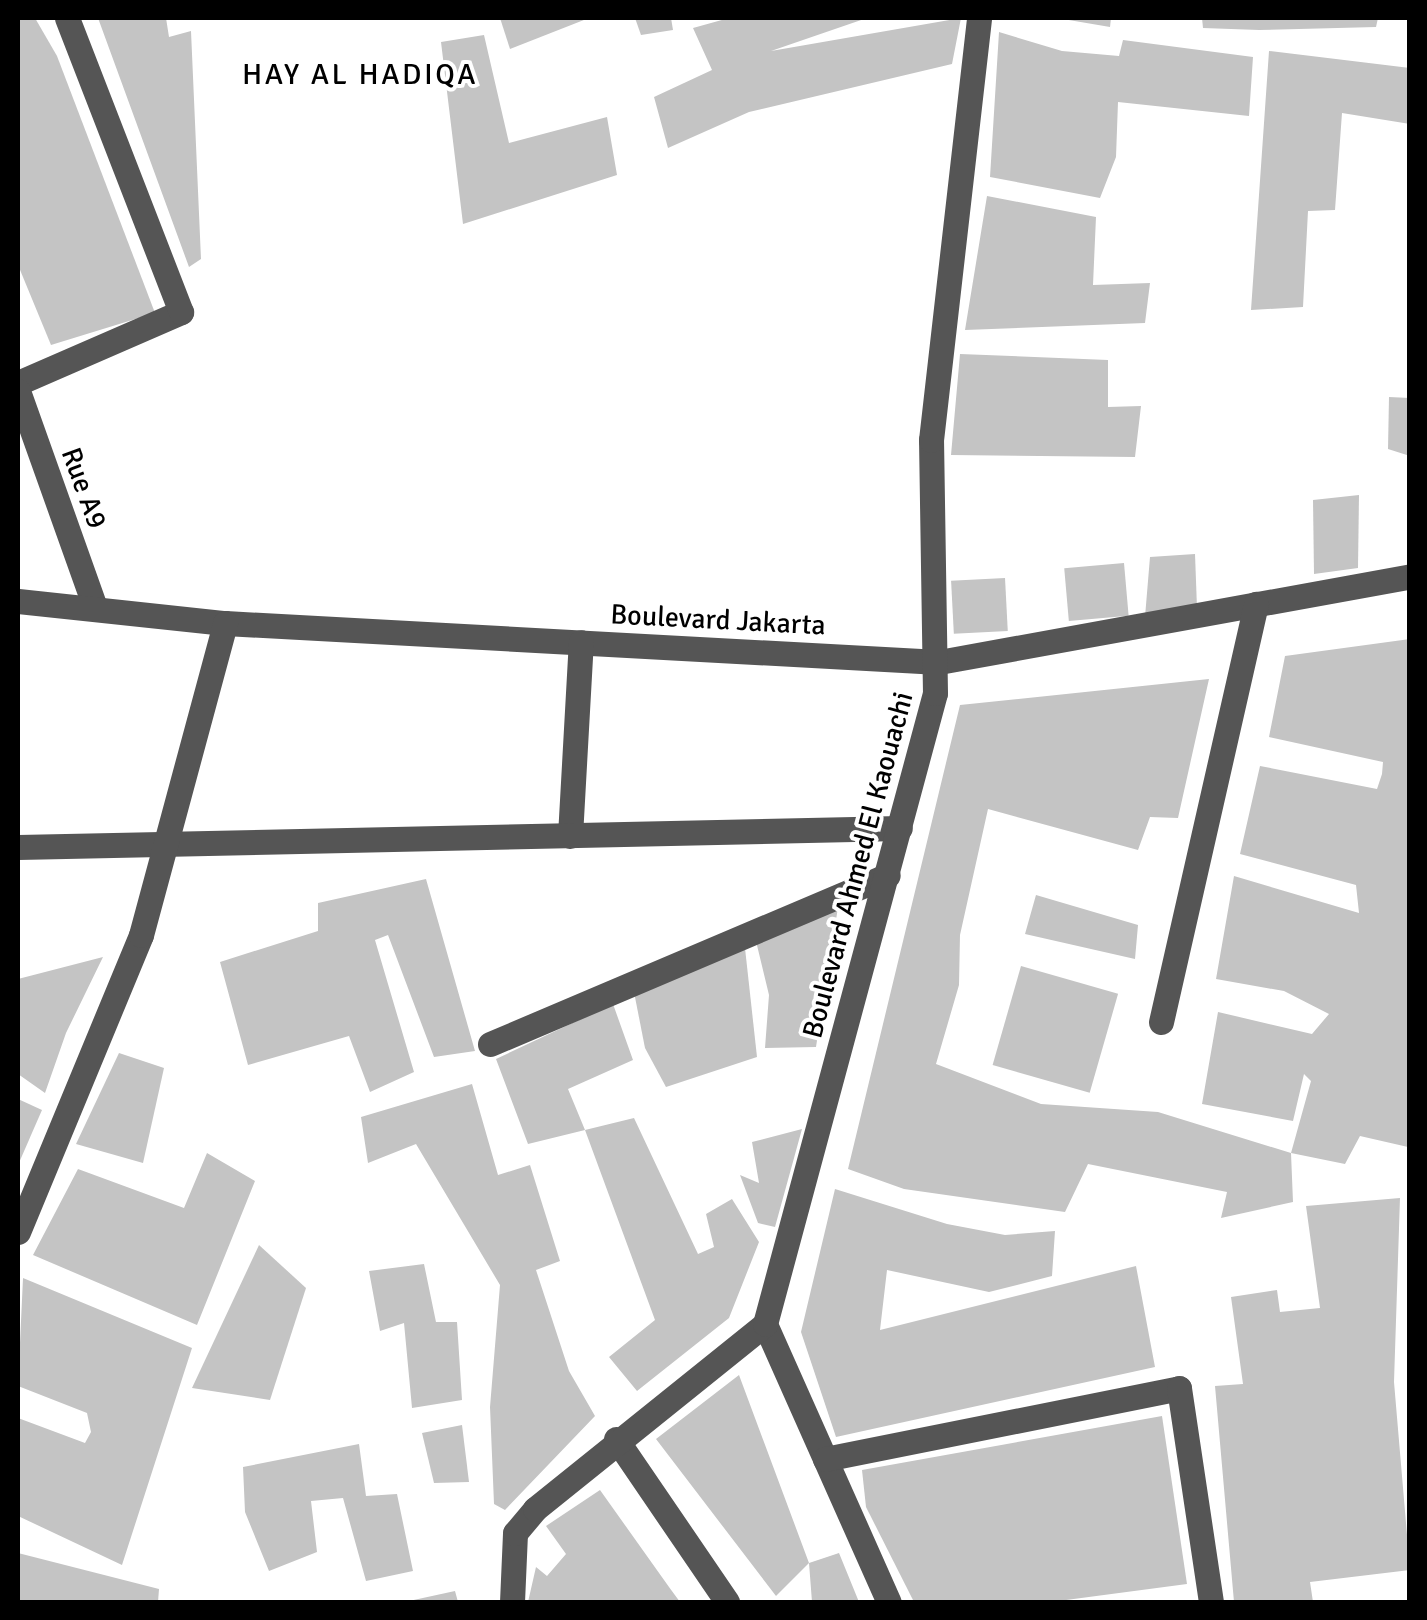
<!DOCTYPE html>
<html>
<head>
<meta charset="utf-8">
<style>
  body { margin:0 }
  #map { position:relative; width:1427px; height:1620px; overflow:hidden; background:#fff; font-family:Signika,sans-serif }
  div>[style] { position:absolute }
  .building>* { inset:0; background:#c4c4c4; transform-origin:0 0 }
  .minor>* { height:25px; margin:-12.5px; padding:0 12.5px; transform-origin:12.5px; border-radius:12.5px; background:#555 }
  span { translate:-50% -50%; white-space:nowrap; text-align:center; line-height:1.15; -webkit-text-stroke:8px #fff; paint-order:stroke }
  .street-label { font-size:28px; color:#000 }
  .neighbourhood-label { font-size:30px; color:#000; letter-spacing:2.5px }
  .frame { position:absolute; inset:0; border:20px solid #000; pointer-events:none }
</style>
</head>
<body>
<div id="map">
  <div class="building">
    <i style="clip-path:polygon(18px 18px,35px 18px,57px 56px,155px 313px,51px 345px,18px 265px)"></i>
    <i style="clip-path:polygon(98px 18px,166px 18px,169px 37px,191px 31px,201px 259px,189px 267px)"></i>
    <i style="clip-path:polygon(500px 18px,589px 18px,510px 49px)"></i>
    <i style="clip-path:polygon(635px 18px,671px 18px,673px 30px,641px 35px)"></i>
    <i style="clip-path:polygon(729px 18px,867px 18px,771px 51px,961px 18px,952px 64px,749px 112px,668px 148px,654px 97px,712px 70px,693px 28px)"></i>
    <i style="clip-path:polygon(1057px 18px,1111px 18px,1110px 27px)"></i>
    <i style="clip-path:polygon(1202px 18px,1378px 18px,1376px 27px,1259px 30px,1203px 28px)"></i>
    <i style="clip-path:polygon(999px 32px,1062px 51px,1119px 56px,1123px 40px,1253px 57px,1249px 116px,1118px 102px,1116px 157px,1100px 198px,990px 177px)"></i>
    <i style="clip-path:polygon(484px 35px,509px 143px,607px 117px,617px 175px,463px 224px,441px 42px)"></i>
    <i style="clip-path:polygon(1269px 51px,1410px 68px,1410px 124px,1342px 113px,1335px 210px,1308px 211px,1303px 307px,1251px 310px)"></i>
    <i style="clip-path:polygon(987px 196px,1096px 217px,1093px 285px,1150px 283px,1145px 323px,965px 330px)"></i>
    <i style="clip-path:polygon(960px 354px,1108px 360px,1108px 407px,1141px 406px,1135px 457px,951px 455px)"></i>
    <i style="clip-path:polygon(1389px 397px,1410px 398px,1410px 456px,1388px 449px)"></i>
    <i style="clip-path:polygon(1359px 495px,1358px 568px,1314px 574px,1313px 500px)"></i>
    <i style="clip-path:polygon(1195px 554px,1197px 608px,1145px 617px,1150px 557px)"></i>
    <i style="left:1124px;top:563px;width:53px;height:60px;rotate:85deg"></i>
    <i style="left:1005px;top:578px;width:53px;height:54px;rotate:87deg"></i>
    <i style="clip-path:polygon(1410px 639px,1410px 1138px,1408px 1147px,1360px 1136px,1345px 1164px,1291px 1153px,1311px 1081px,1304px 1074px,1293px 1121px,1202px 1104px,1218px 1012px,1312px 1034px,1329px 1014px,1284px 991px,1216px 979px,1234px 876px,1359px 913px,1356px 885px,1240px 854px,1260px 766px,1377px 789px,1382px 774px,1383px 762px,1269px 737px,1285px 656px)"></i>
    <i style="clip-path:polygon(1209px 679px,1178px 818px,1150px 817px,1138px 850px,988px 809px,960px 935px,959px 985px,936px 1064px,1041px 1104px,1158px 1112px,1291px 1153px,1293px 1202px,1221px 1218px,1227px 1192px,1088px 1164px,1065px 1212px,904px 1189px,848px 1169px,960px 705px)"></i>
    <i style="clip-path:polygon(426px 879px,475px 1051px,434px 1057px,388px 935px,375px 940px,414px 1072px,370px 1092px,349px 1036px,248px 1065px,220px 962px,318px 931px,318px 903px)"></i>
    <i style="clip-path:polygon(1036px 895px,1138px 925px,1135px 959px,1025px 934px)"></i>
    <i style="clip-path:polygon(839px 901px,816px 1047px,765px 1048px,769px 995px,755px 937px)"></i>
    <i style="clip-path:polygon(744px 939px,757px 1057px,666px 1087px,645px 1048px,634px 992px)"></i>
    <i style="clip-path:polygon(103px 957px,66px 1033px,45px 1093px,18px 1074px,18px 979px)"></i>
    <i style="left:1021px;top:966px;width:101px;height:103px;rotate:16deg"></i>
    <i style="clip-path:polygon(613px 1004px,633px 1060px,568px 1089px,585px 1130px,528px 1144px,496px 1059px)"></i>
    <i style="clip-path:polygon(119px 1053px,164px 1068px,143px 1163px,76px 1144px)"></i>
    <i style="clip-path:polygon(472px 1084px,498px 1175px,530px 1165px,560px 1261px,536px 1270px,569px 1371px,595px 1416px,505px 1510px,494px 1504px,490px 1407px,500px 1285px,416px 1144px,368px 1163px,361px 1117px)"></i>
    <i style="clip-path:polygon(18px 1099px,42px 1110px,18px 1165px)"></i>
    <i style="clip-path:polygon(634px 1118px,698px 1254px,714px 1247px,706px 1214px,732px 1199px,759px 1242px,729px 1318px,637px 1391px,609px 1357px,655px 1320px,585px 1130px)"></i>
    <i style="clip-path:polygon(802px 1129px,775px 1227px,758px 1223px,740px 1175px,759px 1183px,752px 1142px)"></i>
    <i style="clip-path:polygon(207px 1153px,255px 1181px,197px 1325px,33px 1255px,78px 1169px,184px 1208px)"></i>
    <i style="clip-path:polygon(835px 1189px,947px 1224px,1005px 1235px,1055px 1231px,1052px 1276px,989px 1292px,887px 1270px,880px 1330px,1136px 1266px,1155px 1367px,836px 1437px,801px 1332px)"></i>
    <i style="clip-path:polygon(1400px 1198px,1394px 1382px,1410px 1570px,1310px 1582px,1313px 1602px,1234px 1602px,1215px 1386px,1243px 1384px,1231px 1297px,1277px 1290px,1280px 1312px,1320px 1308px,1306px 1206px)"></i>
    <i style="clip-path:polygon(259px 1245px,306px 1288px,270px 1400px,192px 1388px)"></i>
    <i style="clip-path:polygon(424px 1264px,436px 1322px,457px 1322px,462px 1400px,412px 1408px,404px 1323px,380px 1331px,369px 1271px)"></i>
    <i style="clip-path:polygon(23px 1278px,192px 1348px,122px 1565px,18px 1516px,18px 1418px,85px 1443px,91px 1432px,87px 1413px,18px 1386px)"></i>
    <i style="clip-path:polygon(739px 1375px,809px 1563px,839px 1553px,859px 1602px,812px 1602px,809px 1563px,776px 1596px,656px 1439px)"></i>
    <i style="clip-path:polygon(1162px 1416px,1187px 1584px,1051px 1602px,914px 1602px,866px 1507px,862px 1470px)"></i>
    <i style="clip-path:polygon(462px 1425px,469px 1482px,434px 1483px,422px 1433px)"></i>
    <i style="clip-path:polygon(359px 1444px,366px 1496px,397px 1494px,413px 1571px,366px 1581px,343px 1498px,311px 1501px,317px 1552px,269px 1571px,245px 1512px,243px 1467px)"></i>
    <i style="clip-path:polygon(600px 1490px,669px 1587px,680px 1602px,528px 1602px,536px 1567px,547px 1576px,566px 1554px,546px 1526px)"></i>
    <i style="clip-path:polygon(18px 1553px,159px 1589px,158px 1602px,18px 1602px)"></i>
    <i style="clip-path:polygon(455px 1591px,458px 1602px,409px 1602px,409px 1601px)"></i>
  </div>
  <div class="minor">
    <i style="left:18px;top:383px;width:178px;rotate:-23.5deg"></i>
    <i style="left:181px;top:312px;width:315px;rotate:-111.2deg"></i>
    <i style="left:18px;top:391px;width:227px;rotate:70.4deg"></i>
    <i style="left:18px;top:601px;width:208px;rotate:6.1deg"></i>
    <i style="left:225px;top:623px;width:715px;rotate:3.13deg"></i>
    <i style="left:939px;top:662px;width:479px;rotate:-10.3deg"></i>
    <i style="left:570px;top:836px;width:194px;rotate:-86.8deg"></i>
    <i style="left:18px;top:847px;width:882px;rotate:-1.23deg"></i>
    <i style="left:1161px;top:1022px;width:429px;rotate:-77.2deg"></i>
    <i style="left:490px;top:1044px;width:432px;rotate:-23deg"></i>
    <i style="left:18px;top:1232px;width:321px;rotate:-67.5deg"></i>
    <i style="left:141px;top:935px;width:323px;rotate:-74.9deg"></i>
    <i style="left:765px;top:1324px;width:304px;rotate:66deg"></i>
    <i style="left:616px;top:1439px;width:197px;rotate:55.7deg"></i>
    <i style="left:825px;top:1459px;width:361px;rotate:-11.3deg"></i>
    <i style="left:1179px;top:1388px;width:216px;rotate:81.5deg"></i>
    <i style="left:512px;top:1602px;width:69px;rotate:-87.5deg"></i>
    <i style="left:515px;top:1533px;width:31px;rotate:-50deg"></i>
    <i style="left:535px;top:1509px;width:295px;rotate:-38.8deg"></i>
    <i style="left:765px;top:1324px;width:653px;rotate:-74.92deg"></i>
    <i style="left:935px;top:693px;width:253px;rotate:-90.9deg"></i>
    <i style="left:931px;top:440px;width:425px;rotate:-83.5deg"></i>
  </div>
  <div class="street-label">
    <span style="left:84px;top:488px;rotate:70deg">Rue A9</span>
    <span style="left:718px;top:620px;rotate:3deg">Boulevard Jakarta</span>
    <span style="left:858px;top:865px;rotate:-75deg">Boulevard Ahmed El Kaouachi</span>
  </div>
  <div class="neighbourhood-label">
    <span style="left:360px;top:75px">HAY AL HADIQA</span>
  </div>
  <div class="frame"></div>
</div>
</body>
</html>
